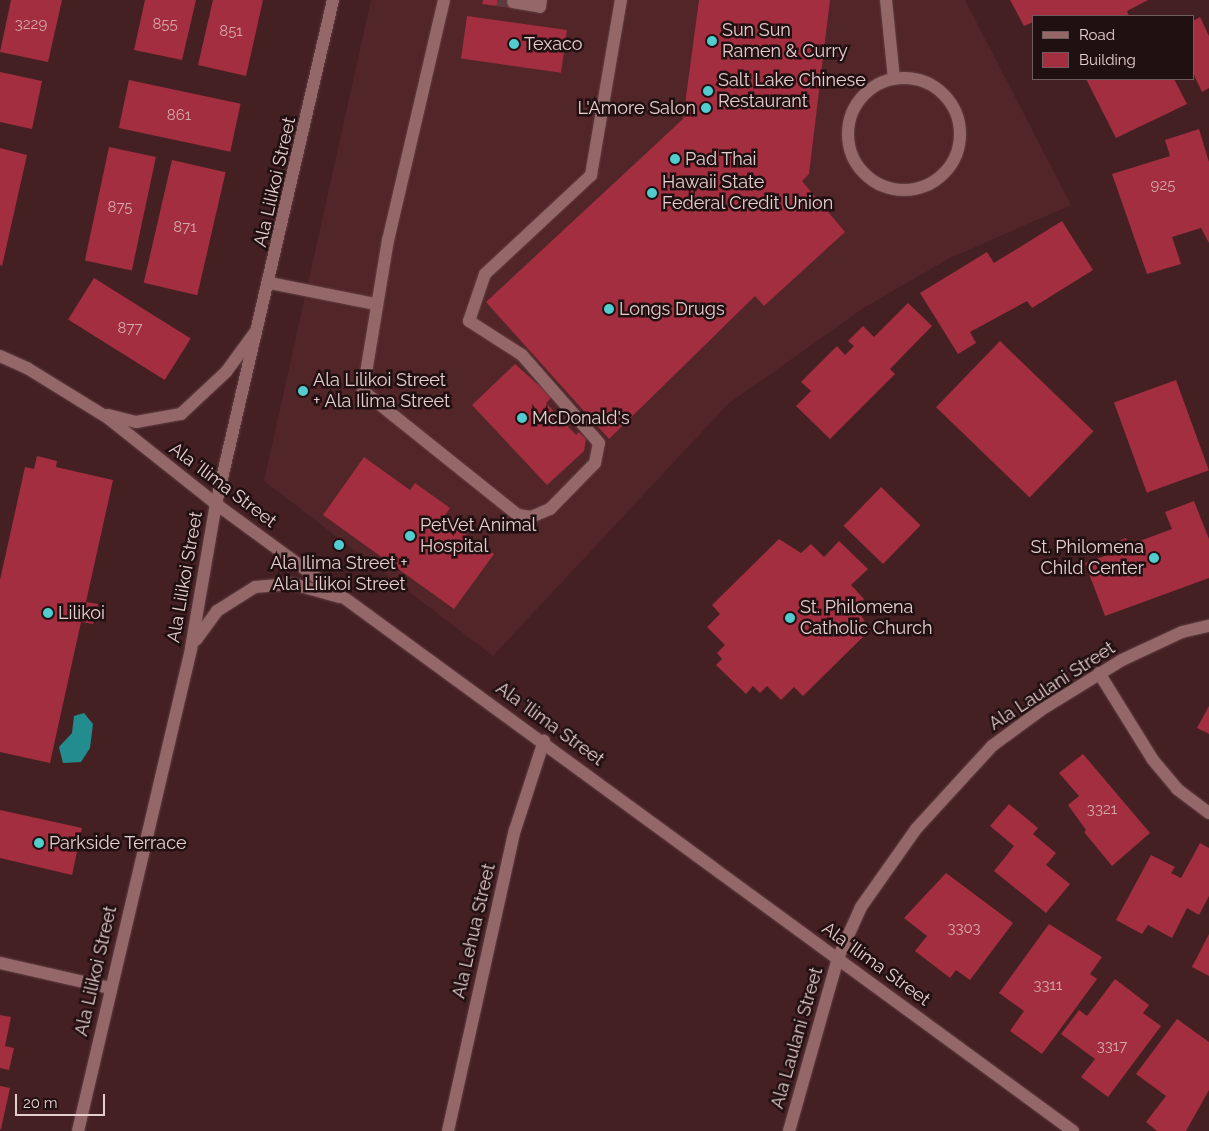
<!DOCTYPE html>
<html>
<head>
<meta charset="utf-8">
<style>
  body { margin:0 }
  #map { position:relative; width:1209px; height:1131px; overflow:hidden; background:#452023; font-family:Raleway,sans-serif }
  div>[style] { position:absolute }
  .built>* { inset:0; background:#522528 }
  .water>* { inset:0; background:#238c8e }
  .building>* { inset:0; background:#a22e3f; transform-origin:0 0 }
  .minor-tunnel>* { height:12px; margin-top:-6px; transform-origin:0; background:repeating-linear-gradient(90deg,#5d3a3d 0 12px,transparent 0 18px) }
  .roads { filter:drop-shadow(0 0 1px #5f3f42) drop-shadow(0 0 1px #5f3f42) }
  .minor>* { height:12px; margin:-6px; padding:0 6px; transform-origin:6px; border-radius:6px; background:#946769 }
  .minor>.ring { margin:-6px; padding:0; box-sizing:content-box; background:none; border:12px solid #946769; border-radius:50% }
  .dots>* { width:14px; height:14px; translate:-50% -50%; box-sizing:border-box; border:2px solid #211011; border-radius:50% }
  span { translate:-50% -50%; white-space:nowrap; text-align:center; line-height:1.15; -webkit-text-stroke:5px #211011; paint-order:stroke }
  .number-label { font-size:15px; color:#d6a6aa }
  .number-label span { -webkit-text-stroke-width:0 }
  .poi-label { font-size:18px; color:#e7cece }
  .left { translate:0 -50%; text-align:left }
  .right { translate:-100% -50%; text-align:right }
  .street-label { font-size:18px; color:#e7cece }
  .legend { position:absolute; left:1032px; top:15px; width:162px; height:65px; box-sizing:border-box; background:#211011; border:1px solid #705c5d; margin:0; padding:6px 9px; list-style:none; font-size:15px; color:#e7cece }
  .legend li { display:flex; align-items:center; gap:10px; height:25px }
  .legend b { width:25px; border:1px solid #705c5d }
  .scale { position:absolute; left:15px; top:1094px; width:90px; height:22px; box-sizing:border-box; border:2px solid #e7cece; border-top:0; padding-left:6px; font-size:15px; line-height:18px; white-space:nowrap; color:#e7cece; -webkit-text-stroke:4px #211011; paint-order:stroke }
</style>
</head>
<body>
<div id="map">
  <div class="built">
    <i style="clip-path:polygon(371px 0,965px 0,1071px 205px,950px 258px,865px 307px,728px 404px,493px 656px,264px 481px)"></i>
  </div>
  <div class="water">
    <i style="clip-path:polygon(84px 713px,93px 724px,90px 748px,81px 762px,63px 763px,59px 747px,72px 733px,74px 716px)"></i>
  </div>
  <div class="building">
    <i style="clip-path:polygon(11px 0,62px 0,48px 62px,0 52px)"></i>
    <i style="clip-path:polygon(145px 0,196px 0,182px 60px,134px 50px)"></i>
    <i style="clip-path:polygon(213px 0,263px 0,246px 76px,198px 65px)"></i>
    <i style="clip-path:polygon(483px 0,513px 0,512px 8px,482px 4px)"></i>
    <i style="clip-path:polygon(699px 0,830px 0,809px 174px,802px 181px,845px 232px,764px 306px,755px 296px,609px 439px,486px 302px,683px 119px)"></i>
    <i style="clip-path:polygon(1010px 0,1148px 0,1127px 11px,1129px 16px,1033px 16px,1033px 22px,1024px 26px)"></i>
    <i style="left:467px;top:16px;width:101px;height:43px;rotate:8deg"></i>
    <i style="clip-path:polygon(1200px 17px,1209px 36px,1209px 88px,1202px 92px,1193px 73px,1193px 21px)"></i>
    <i style="clip-path:polygon(0 72px,42px 81px,32px 129px,0 122px)"></i>
    <i style="clip-path:polygon(1086px 79px,1174px 79px,1187px 104px,1116px 138px)"></i>
    <i style="left:129px;top:80px;width:114px;height:49px;rotate:12deg"></i>
    <i style="clip-path:polygon(1199px 129px,1209px 162px,1209px 243px,1201px 228px,1172px 237px,1181px 264px,1147px 274px,1112px 174px,1170px 156px,1165px 140px)"></i>
    <i style="left:109px;top:147px;width:48px;height:116px;rotate:12deg"></i>
    <i style="clip-path:polygon(0 148px,27px 155px,2px 266px,0 265px)"></i>
    <i style="left:172px;top:160px;width:55px;height:126px;rotate:13deg"></i>
    <i style="clip-path:polygon(1062px 221px,1093px 270px,1032px 308px,1027px 301px,970px 332px,976px 343px,958px 354px,920px 293px,987px 252px,994px 263px)"></i>
    <i style="left:94px;top:278px;width:114px;height:49px;rotate:32deg"></i>
    <i style="clip-path:polygon(908px 303px,932px 326px,890px 369px,895px 374px,830px 439px,796px 406px,811px 391px,801px 382px,837px 346px,845px 355px,854px 346px,848px 341px,863px 326px,874px 337px)"></i>
    <i style="left:1000px;top:341px;width:130px;height:92px;rotate:44deg"></i>
    <i style="clip-path:polygon(515px 364px,552px 397px,546px 403px,576px 435px,579px 432px,586px 439px,584px 451px,547px 485px,472px 405px)"></i>
    <i style="left:1176px;top:380px;width:96px;height:66px;rotate:70deg"></i>
    <i style="clip-path:polygon(37px 456px,57px 461px,56px 467px,113px 480px,86px 602px,98px 604px,93px 624px,81px 622px,50px 763px,0 752px,0 580px,25px 467px,34px 469px)"></i>
    <i style="clip-path:polygon(364px 457px,410px 490px,415px 483px,450px 508px,443px 518px,494px 554px,454px 609px,323px 515px)"></i>
    <i style="left:881px;top:487px;width:55px;height:54px;rotate:44deg"></i>
    <i style="clip-path:polygon(1194px 501px,1209px 539px,1209px 578px,1105px 616px,1085px 563px,1113px 553px,1110px 544px,1126px 538px,1129px 545px,1172px 529px,1165px 512px)"></i>
    <i style="clip-path:polygon(779px 539px,801px 553px,811px 544px,824px 557px,839px 541px,868px 569px,851px 585px,864px 599px,856px 607px,870px 630px,803px 696px,794px 687px,781px 700px,767px 686px,760px 693px,753px 686px,746px 694px,716px 665px,722px 659px,717px 653px,725px 645px,707px 627px,720px 614px,712px 605px)"></i>
    <i style="clip-path:polygon(1209px 706px,1209px 734px,1197px 728px)"></i>
    <i style="clip-path:polygon(1083px 754px,1150px 833px,1112px 866px,1084px 832px,1086px 830px,1068px 805px,1079px 796px,1059px 773px)"></i>
    <i style="clip-path:polygon(1009px 804px,1038px 828px,1033px 834px,1056px 853px,1046px 865px,1070px 884px,1046px 913px,994px 871px,1014px 846px,990px 826px)"></i>
    <i style="clip-path:polygon(0 810px,82px 828px,72px 875px,0 858px)"></i>
    <i style="clip-path:polygon(1200px 843px,1209px 848px,1209px 896px,1199px 915px,1187px 908px,1172px 938px,1148px 925px,1142px 934px,1116px 920px,1151px 855px,1175px 867px,1171px 873px,1181px 878px)"></i>
    <i style="clip-path:polygon(946px 873px,1013px 923px,970px 980px,956px 970px,950px 978px,915px 951px,927px 936px,904px 918px)"></i>
    <i style="clip-path:polygon(1049px 924px,1102px 957px,1090px 974px,1097px 979px,1042px 1054px,1010px 1031px,1024px 1011px,999px 993px)"></i>
    <i style="clip-path:polygon(1209px 934px,1209px 976px,1192px 967px)"></i>
    <i style="clip-path:polygon(1115px 979px,1149px 1005px,1143px 1013px,1161px 1026px,1108px 1097px,1081px 1077px,1095px 1059px,1061px 1034px,1079px 1010px,1087px 1016px)"></i>
    <i style="clip-path:polygon(0 1015px,11px 1017px,5px 1046px,14px 1048px,9px 1070px,0 1068px)"></i>
    <i style="clip-path:polygon(1177px 1019px,1209px 1042px,1209px 1090px,1186px 1131px,1157px 1131px,1146px 1122px,1166px 1096px,1136px 1074px)"></i>
    <i style="clip-path:polygon(0 1086px,10px 1088px,1px 1129px,0 1129px)"></i>
  </div>
  <div class="minor-tunnel">
    <i style="left:497px;top:0;width:16px;rotate:7deg"></i>
  </div>
  <div class="roads">
    <div class="minor">
      <i style="left:444px;top:0;width:246px;rotate:103.1deg"></i>
      <i style="left:388px;top:240px;width:153px;rotate:99.4deg"></i>
      <i style="left:363px;top:391px;width:198px;rotate:38.7deg"></i>
      <i style="left:518px;top:515px;width:13px;rotate:9deg"></i>
      <i style="left:531px;top:517px;width:21px;rotate:-23deg"></i>
      <i style="left:550px;top:509px;width:64px;rotate:-45.6deg"></i>
      <i style="left:595px;top:463px;width:20px;rotate:-79deg"></i>
      <i style="left:599px;top:443px;width:117px;rotate:-131.2deg"></i>
      <i style="left:522px;top:355px;width:63px;rotate:-147.3deg"></i>
      <i style="left:469px;top:321px;width:50px;rotate:-71.2deg"></i>
      <i style="left:485px;top:274px;width:145px;rotate:-43deg"></i>
      <i style="left:591px;top:175px;width:178px;rotate:-80.3deg"></i>
      <i style="left:886px;top:0;width:79px;rotate:84.2deg"></i>
      <i style="left:513px;top:2px;width:27px;rotate:10deg"></i>
      <i style="left:540px;top:7px;width:7px;rotate:-82deg"></i>
      <i class="ring" style="left:848px;top:78px;width:100px;height:100px"></i>
      <i style="left:270px;top:283px;width:107px;rotate:11.3deg"></i>
      <i style="left:0;top:356px;width:30px;rotate:24deg"></i>
      <i style="left:27px;top:368px;width:95px;rotate:31.7deg"></i>
      <i style="left:108px;top:418px;width:138px;rotate:38.5deg"></i>
      <i style="left:216px;top:504px;width:1062px;rotate:36.19deg"></i>
      <i style="left:108px;top:415px;width:29px;rotate:14deg"></i>
      <i style="left:136px;top:422px;width:46px;rotate:-10.1deg"></i>
      <i style="left:181px;top:414px;width:62px;rotate:-43deg"></i>
      <i style="left:226px;top:372px;width:51px;rotate:-53.8deg"></i>
      <i style="left:196px;top:640px;width:36px;rotate:-54deg"></i>
      <i style="left:217px;top:611px;width:45px;rotate:-32.3deg"></i>
      <i style="left:255px;top:587px;width:38px;rotate:-5deg"></i>
      <i style="left:293px;top:584px;width:49px;rotate:15.5deg"></i>
      <i style="left:1099px;top:673px;width:102px;rotate:58.2deg"></i>
      <i style="left:1153px;top:760px;width:38px;rotate:50deg"></i>
      <i style="left:1177px;top:789px;width:40px;rotate:37deg"></i>
      <i style="left:0;top:963px;width:113px;rotate:12.8deg"></i>
      <i style="left:78px;top:1131px;width:496px;rotate:-76.8deg"></i>
      <i style="left:191px;top:648px;width:146px;rotate:-80.2deg"></i>
      <i style="left:216px;top:504px;width:517px;rotate:-76.93deg"></i>
      <i style="left:448px;top:1131px;width:308px;rotate:-77.5deg"></i>
      <i style="left:515px;top:830px;width:94px;rotate:-72deg"></i>
      <i style="left:789px;top:1131px;width:180px;rotate:-74.2deg"></i>
      <i style="left:838px;top:958px;width:56px;rotate:-65.7deg"></i>
      <i style="left:861px;top:907px;width:95px;rotate:-54.8deg"></i>
      <i style="left:916px;top:829px;width:113px;rotate:-47.5deg"></i>
      <i style="left:992px;top:746px;width:61px;rotate:-36.3deg"></i>
      <i style="left:1041px;top:710px;width:95px;rotate:-31.7deg"></i>
      <i style="left:1122px;top:660px;width:66px;rotate:-25deg"></i>
      <i style="left:1182px;top:632px;width:28px;rotate:-13deg"></i>
    </div>
  </div>
  <div class="dots">
    <i style="left:712px;top:41px;background:#52cdcf"></i>
    <i style="left:514px;top:44px;background:#52cdcf"></i>
    <i style="left:708px;top:91px;background:#52cdcf"></i>
    <i style="left:706px;top:108px;background:#52cdcf"></i>
    <i style="left:675px;top:159px;background:#52cdcf"></i>
    <i style="left:652px;top:193px;background:#52cdcf"></i>
    <i style="left:609px;top:309px;background:#52cdcf"></i>
    <i style="left:303px;top:391px;background:#52cdcf"></i>
    <i style="left:522px;top:418px;background:#52cdcf"></i>
    <i style="left:410px;top:536px;background:#52cdcf"></i>
    <i style="left:339px;top:545px;background:#52cdcf"></i>
    <i style="left:1154px;top:558px;background:#52cdcf"></i>
    <i style="left:48px;top:613px;background:#52cdcf"></i>
    <i style="left:790px;top:618px;background:#52cdcf"></i>
    <i style="left:39px;top:843px;background:#52cdcf"></i>
  </div>
  <div class="number-label">
    <span style="left:31px;top:25px">3229</span>
    <span style="left:165px;top:25px">855</span>
    <span style="left:231px;top:32px">851</span>
    <span style="left:179px;top:116px">861</span>
    <span style="left:1163px;top:186px">925</span>
    <span style="left:120px;top:208px">875</span>
    <span style="left:185px;top:228px">871</span>
    <span style="left:130px;top:329px">877</span>
    <span style="left:1102px;top:810px">3321</span>
    <span style="left:964px;top:929px">3303</span>
    <span style="left:1048px;top:986px">3311</span>
    <span style="left:1112px;top:1047px">3317</span>
  </div>
  <div class="poi-label">
    <span class="left" style="left:722px;top:41px">Sun Sun<br>Ramen &amp; Curry</span>
    <span class="left" style="left:524px;top:44px">Texaco</span>
    <span class="left" style="left:718px;top:91px">Salt Lake Chinese<br>Restaurant</span>
    <span class="right" style="left:696px;top:108px">L'Amore Salon</span>
    <span class="left" style="left:685px;top:159px">Pad Thai</span>
    <span class="left" style="left:662px;top:193px">Hawaii State<br>Federal Credit Union</span>
    <span class="left" style="left:619px;top:309px">Longs Drugs</span>
    <span class="left" style="left:313px;top:391px">Ala Lilikoi Street<br>+ Ala Ilima Street</span>
    <span class="left" style="left:532px;top:418px">McDonald's</span>
    <span class="left" style="left:420px;top:536px">PetVet Animal<br>Hospital</span>
    <span class="right" style="left:1144px;top:558px">St. Philomena<br>Child Center</span>
    <span style="left:339px;top:574px">Ala Ilima Street +<br>Ala Lilikoi Street</span>
    <span class="left" style="left:800px;top:618px">St. Philomena<br>Catholic Church</span>
    <span class="left" style="left:58px;top:613px">Lilikoi</span>
    <span class="left" style="left:49px;top:843px">Parkside Terrace</span>
  </div>
  <div class="street-label">
    <span style="left:275px;top:182px;rotate:-77deg">Ala Lilikoi Street</span>
    <span style="left:223px;top:485px;rotate:37deg">Ala ʻIlima Street</span>
    <span style="left:185px;top:577px;rotate:-80deg">Ala Lilikoi Street</span>
    <span style="left:1052px;top:686px;rotate:-33deg">Ala Laulani Street</span>
    <span style="left:550px;top:724px;rotate:36deg">Ala ʻIlima Street</span>
    <span style="left:474px;top:931px;rotate:-77deg">Ala Lehua Street</span>
    <span style="left:876px;top:964px;rotate:36deg">Ala ʻIlima Street</span>
    <span style="left:96px;top:971px;rotate:-77deg">Ala Lilikoi Street</span>
    <span style="left:797px;top:1038px;rotate:-74deg">Ala Laulani Street</span>
  </div>
  <ul class="legend">
  <li><b style="height:6px;background:#946769"></b>Road</li>
  <li><b style="height:14px;background:#a22e3f"></b>Building</li>
  </ul>
  <div class="scale">20 m</div>
</div>
</body>
</html>
